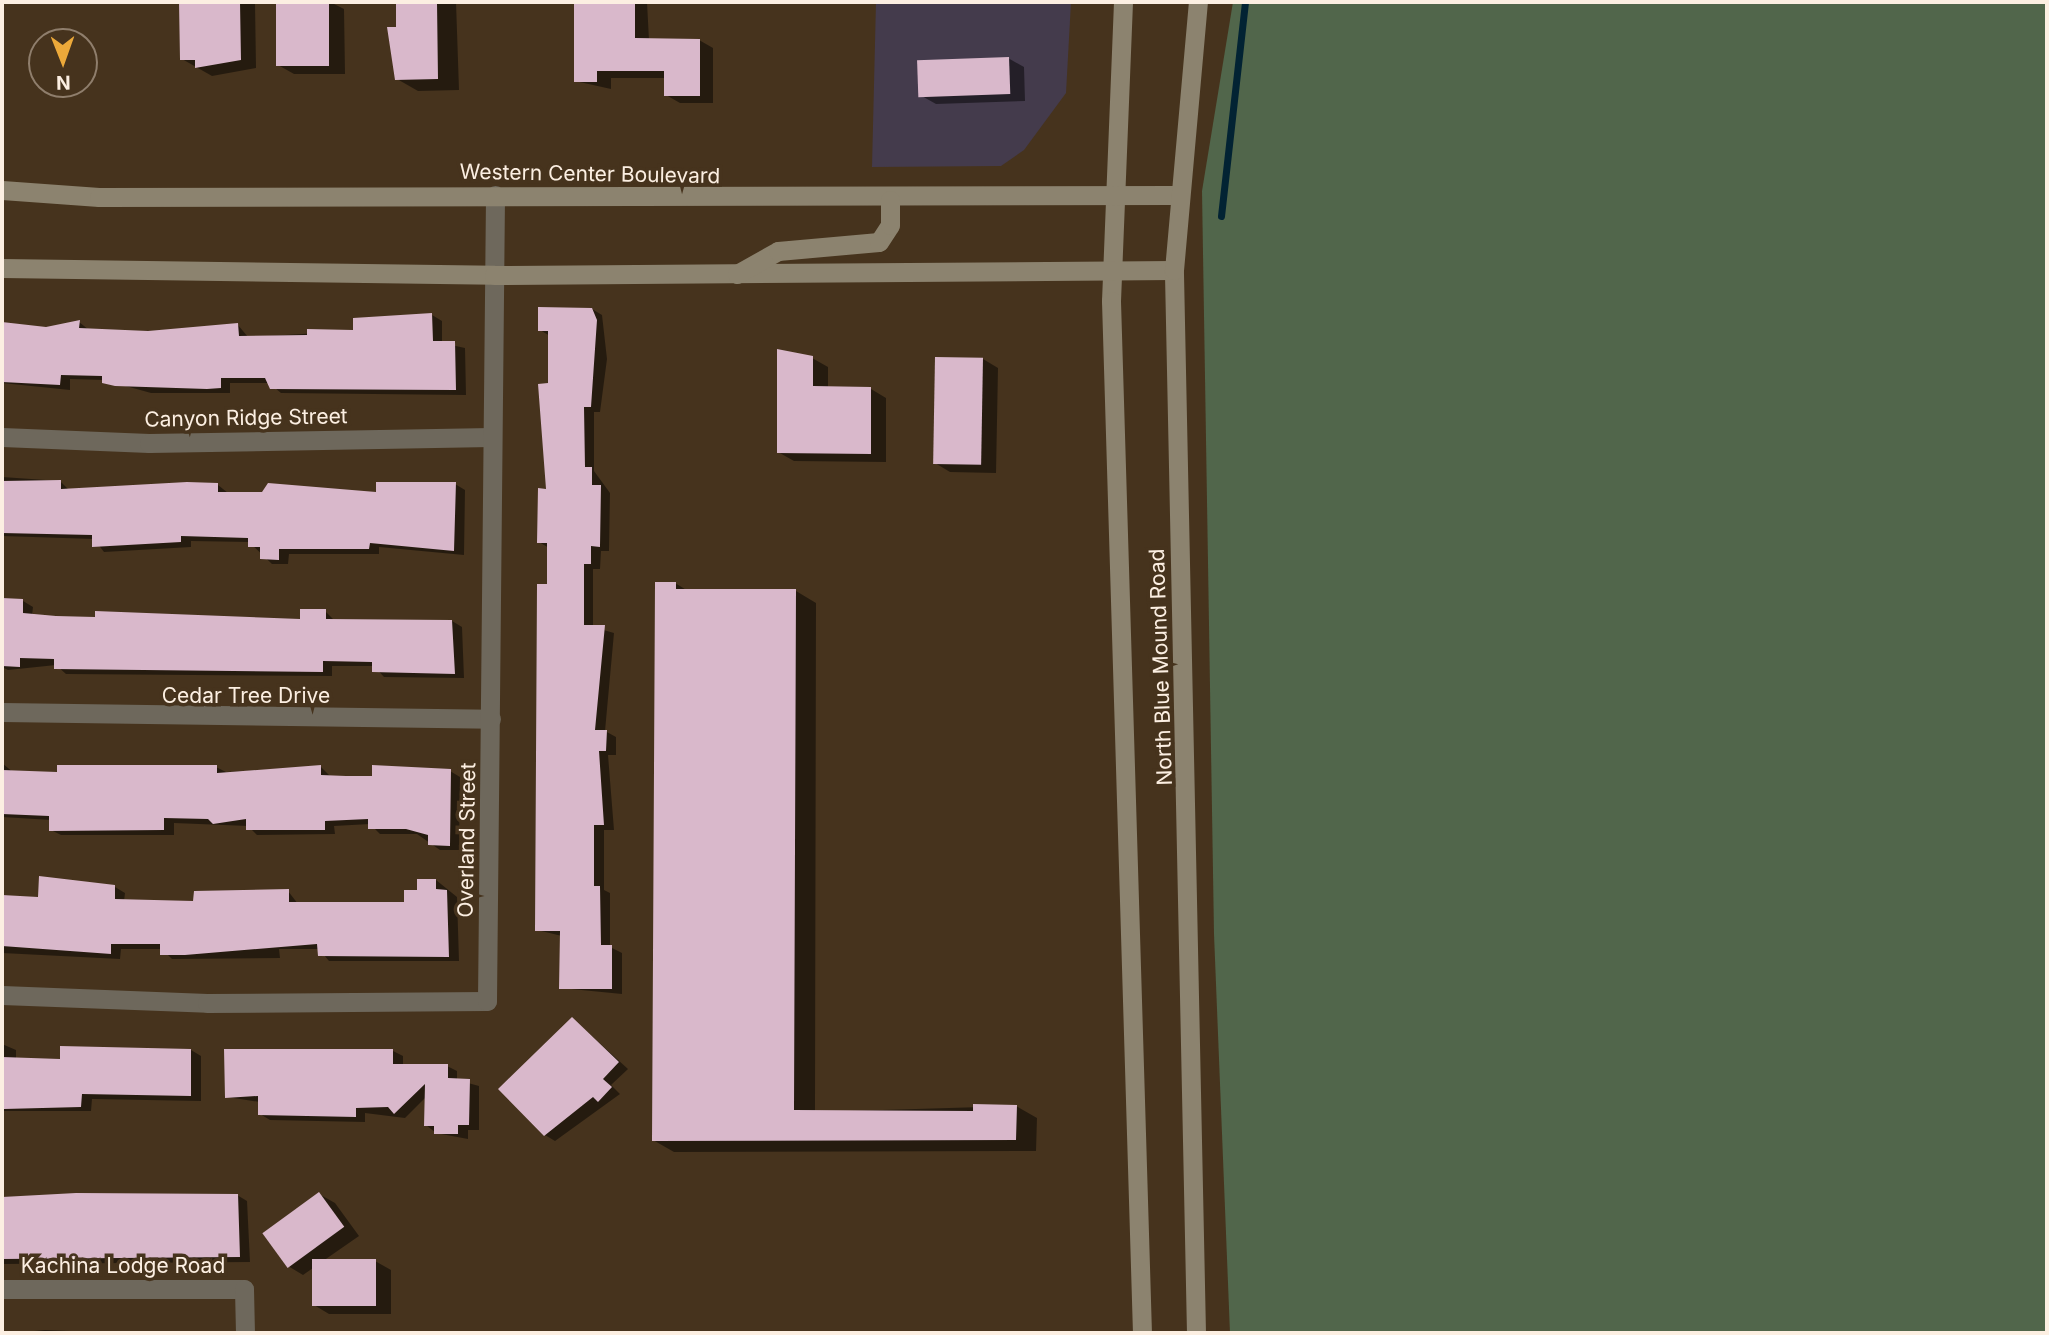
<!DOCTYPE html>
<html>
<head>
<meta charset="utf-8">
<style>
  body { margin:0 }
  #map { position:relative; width:2049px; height:1335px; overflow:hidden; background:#46331d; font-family:Inter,sans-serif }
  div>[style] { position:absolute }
  .commercial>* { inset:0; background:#443b4c }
  .green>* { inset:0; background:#51664b }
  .shadow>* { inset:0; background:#0007 }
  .stream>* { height:7px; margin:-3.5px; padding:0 3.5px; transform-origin:3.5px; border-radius:3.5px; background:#022333 }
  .building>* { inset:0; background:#d9b8cb; transform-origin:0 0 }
  .minor>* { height:19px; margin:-9.5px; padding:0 9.5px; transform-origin:9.5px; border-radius:9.5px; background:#6e685c }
  .secondary>* { height:19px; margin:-9.5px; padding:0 9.5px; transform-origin:9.5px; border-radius:9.5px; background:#8c836f }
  span { translate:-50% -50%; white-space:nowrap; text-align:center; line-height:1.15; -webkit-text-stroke:7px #46331d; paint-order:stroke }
  .street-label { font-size:21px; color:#fcefe2 }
  .frame { position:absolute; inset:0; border:4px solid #fcefe2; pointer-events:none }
  .north { position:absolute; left:28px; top:28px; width:70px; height:70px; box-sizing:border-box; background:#46331d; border:2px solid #8f7e6c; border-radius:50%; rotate:179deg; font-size:19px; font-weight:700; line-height:28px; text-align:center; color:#fcefe2 }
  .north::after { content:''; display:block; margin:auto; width:24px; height:32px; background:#eca93a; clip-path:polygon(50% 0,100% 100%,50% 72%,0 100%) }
</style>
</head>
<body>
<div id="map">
  <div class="commercial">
    <i style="clip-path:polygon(876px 2px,1071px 2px,1066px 93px,1024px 150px,1001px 166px,872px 167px)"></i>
  </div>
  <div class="green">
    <i style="clip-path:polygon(1233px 2px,2047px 2px,2047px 1333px,1230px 1333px,1214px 934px,1202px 191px)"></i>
  </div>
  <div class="shadow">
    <i style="clip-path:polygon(181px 2px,255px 3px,256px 68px,212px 76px,182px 59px)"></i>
    <i style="clip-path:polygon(278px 2px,330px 2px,344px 9px,345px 74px,294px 74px,278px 65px)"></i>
    <i style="clip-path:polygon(397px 2px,456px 2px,459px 90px,418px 91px,397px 79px)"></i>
    <i style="clip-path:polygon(576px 2px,647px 2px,649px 40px,699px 40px,713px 48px,713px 103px,680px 103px,666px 95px,666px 78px,611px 78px,611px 89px,575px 81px)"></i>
    <i style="clip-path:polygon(1008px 58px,1024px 67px,1025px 101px,936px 104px,920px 95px)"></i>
    <i style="clip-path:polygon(592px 309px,602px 315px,607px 359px,600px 412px,594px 412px,594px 471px,610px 493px,609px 551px,601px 551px,600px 569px,593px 569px,593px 627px,614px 633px,605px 731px,616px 737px,616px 755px,608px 755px,614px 830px,604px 830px,604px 890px,610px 893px,610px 947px,622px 953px,622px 994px,561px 988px,562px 936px,537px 930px,549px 548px,539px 542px,548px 490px,550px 385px,550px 336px,540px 330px)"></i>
    <i style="clip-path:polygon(432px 315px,442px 321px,442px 343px,465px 348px,466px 395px,281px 393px,269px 383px,230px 383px,230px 393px,151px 393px,104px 380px,70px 379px,70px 390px,2px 383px,2px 324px,46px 329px,79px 322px,89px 330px,148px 333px,238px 325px,248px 337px,355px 331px)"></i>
    <i style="clip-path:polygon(812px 358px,828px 367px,828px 388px,871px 389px,886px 398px,886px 462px,794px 461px,778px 452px)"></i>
    <i style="clip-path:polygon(983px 359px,998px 368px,996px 473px,950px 472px,935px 463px)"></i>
    <i style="clip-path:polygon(2px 477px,60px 481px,70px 491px,218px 485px,228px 493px,263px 494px,269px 485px,378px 493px,455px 484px,465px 490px,464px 555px,379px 547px,379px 554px,289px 554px,288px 564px,272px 564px,249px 542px,191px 541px,191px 547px,104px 552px,94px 539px,2px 536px)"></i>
    <i style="clip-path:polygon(675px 583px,688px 591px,796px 591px,816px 603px,815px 1112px,1016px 1106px,1037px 1118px,1036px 1151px,674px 1152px,653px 1140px)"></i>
    <i style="clip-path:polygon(2px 600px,23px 601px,33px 607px,32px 616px,55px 618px,302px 621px,325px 611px,335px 621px,452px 621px,462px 627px,464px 678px,384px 677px,374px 666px,332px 666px,332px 676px,66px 674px,56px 665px,8px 670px,2px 667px)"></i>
    <i style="clip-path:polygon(2px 763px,14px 773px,59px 774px,216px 767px,226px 772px,321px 767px,331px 777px,346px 778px,450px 771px,460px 777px,459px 850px,440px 850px,417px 834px,380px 834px,370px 824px,334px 826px,335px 834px,257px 835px,248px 826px,174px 823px,174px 835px,61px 835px,51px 830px,51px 820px,2px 817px)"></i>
    <i style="clip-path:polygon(436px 880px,457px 897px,459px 961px,329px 961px,319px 949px,279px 949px,280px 958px,172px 959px,162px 949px,121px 949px,120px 959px,2px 953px,2px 897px,40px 899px,115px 887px,125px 893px,124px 901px,195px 902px,288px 891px,298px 904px,405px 904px)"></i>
    <i style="clip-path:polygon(573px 1019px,628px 1069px,611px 1085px,620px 1094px,555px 1141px,545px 1135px)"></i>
    <i style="clip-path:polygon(2px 1044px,16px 1050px,16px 1059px,61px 1061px,191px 1050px,201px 1056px,201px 1101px,92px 1099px,91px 1111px,2px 1111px)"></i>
    <i style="clip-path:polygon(393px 1051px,403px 1056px,403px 1066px,447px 1066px,457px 1071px,457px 1080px,479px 1086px,479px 1130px,468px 1130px,468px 1139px,436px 1133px,426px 1125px,426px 1097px,405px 1118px,365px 1113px,365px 1122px,270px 1120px,260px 1114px,260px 1102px,227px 1097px)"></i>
    <i style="clip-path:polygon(319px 1194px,335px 1203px,359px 1236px,323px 1261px,375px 1261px,391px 1270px,391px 1314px,329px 1314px,314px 1305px,313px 1268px,303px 1275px,288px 1266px)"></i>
    <i style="clip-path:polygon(237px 1195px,247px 1201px,250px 1262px,2px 1264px,2px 1197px)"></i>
    <i style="clip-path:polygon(45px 1330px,123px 1333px,13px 1333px)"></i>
  </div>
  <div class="stream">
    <i style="left:1221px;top:216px;width:215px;rotate:-83.6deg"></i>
  </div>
  <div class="building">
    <i style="clip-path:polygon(179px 2px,240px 2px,241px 60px,195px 68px,195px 60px,180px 60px)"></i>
    <i style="left:276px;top:2px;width:53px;height:64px"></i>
    <i style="clip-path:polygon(396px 2px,437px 2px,438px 79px,395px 80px,387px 27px,396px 27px)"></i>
    <i style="clip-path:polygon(574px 2px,635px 2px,635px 38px,700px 39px,700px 96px,664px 96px,664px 71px,597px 71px,597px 82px,574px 82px)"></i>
    <i style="left:1009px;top:57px;width:37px;height:92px;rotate:88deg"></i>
    <i style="clip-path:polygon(538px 307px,592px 308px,597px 320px,591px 407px,584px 407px,585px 467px,592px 467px,592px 485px,601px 485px,600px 547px,591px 546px,591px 564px,584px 564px,584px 625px,605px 625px,595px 730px,607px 730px,606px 751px,599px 751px,604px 825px,594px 825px,594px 886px,600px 886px,601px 945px,612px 945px,612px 989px,559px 989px,560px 931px,535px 931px,537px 584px,547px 584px,547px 543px,537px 543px,538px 488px,546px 489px,538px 384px,548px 383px,548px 331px,538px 331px)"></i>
    <i style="clip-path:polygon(432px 313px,433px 341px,455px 341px,456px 390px,270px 389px,265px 378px,221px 378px,221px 388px,207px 389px,115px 386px,102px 383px,102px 376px,61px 375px,60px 385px,2px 382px,2px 322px,46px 327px,80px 320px,79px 328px,148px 331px,238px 323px,239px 336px,307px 335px,307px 329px,353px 330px,353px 318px)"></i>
    <i style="clip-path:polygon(777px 349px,813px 356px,813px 386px,871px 387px,871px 454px,777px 453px)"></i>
    <i style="left:935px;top:357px;width:48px;height:107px;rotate:1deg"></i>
    <i style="clip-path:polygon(61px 480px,61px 489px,187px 482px,218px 483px,218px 492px,262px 492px,268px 483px,376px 492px,376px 482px,456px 482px,454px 551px,370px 543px,369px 549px,279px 549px,279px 560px,260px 559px,260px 547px,248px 547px,248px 538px,181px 536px,181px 542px,92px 547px,92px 535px,2px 533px,2px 481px)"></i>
    <i style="clip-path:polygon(655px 582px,676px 582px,676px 589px,796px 589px,794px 1110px,973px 1111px,973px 1104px,1017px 1105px,1016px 1140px,652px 1141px)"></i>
    <i style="clip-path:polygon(2px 598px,23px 599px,23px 613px,56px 616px,95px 617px,95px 611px,300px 619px,300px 609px,326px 609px,326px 619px,452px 620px,455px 674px,372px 672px,372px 662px,323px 661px,323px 672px,54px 669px,54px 659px,20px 658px,20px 667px,2px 666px)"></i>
    <i style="clip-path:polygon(57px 765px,217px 765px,217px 773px,321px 765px,321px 775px,346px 776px,372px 776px,372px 765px,451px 769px,450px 846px,428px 845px,428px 835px,406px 829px,368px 829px,368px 819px,325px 821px,325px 830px,246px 830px,246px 819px,213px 824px,208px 819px,164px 818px,164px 830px,49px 831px,49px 816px,2px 814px,2px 770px,57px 772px)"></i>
    <i style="clip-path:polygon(39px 876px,115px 885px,115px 899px,193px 901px,194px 891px,289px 889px,289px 902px,404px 902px,404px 890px,417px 890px,417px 879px,436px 879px,436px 889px,447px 890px,449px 957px,318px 956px,317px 944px,185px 955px,160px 955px,160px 944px,111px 944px,111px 954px,2px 946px,2px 895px,38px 897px)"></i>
    <i style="clip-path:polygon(572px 1017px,619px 1062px,603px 1079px,612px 1087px,598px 1102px,593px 1097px,544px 1136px,498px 1089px)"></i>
    <i style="clip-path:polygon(60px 1046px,191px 1049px,191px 1096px,82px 1094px,81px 1107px,4px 1109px,2px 1057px,60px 1059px)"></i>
    <i style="clip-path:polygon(224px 1049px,393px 1049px,393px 1064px,448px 1064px,448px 1078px,470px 1079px,469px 1125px,458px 1125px,458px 1134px,434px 1134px,434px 1126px,424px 1126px,425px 1084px,394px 1114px,388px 1107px,356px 1108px,356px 1117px,258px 1115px,258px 1096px,225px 1098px)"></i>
    <i style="left:319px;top:1192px;width:43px;height:70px;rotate:54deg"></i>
    <i style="clip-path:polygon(76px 1193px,238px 1194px,240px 1257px,2px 1259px,2px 1197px)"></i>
    <i style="left:312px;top:1259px;width:64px;height:47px"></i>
  </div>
  <div class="minor">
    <i style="left:2px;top:437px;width:147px;rotate:2.3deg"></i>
    <i style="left:149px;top:443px;width:342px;rotate:-1deg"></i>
    <i style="left:2px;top:712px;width:489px;rotate:0.8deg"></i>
    <i style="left:2px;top:995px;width:205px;rotate:2.2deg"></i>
    <i style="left:207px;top:1003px;width:280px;rotate:-0.4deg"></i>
    <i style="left:487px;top:1001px;width:806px;rotate:-89.43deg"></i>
    <i style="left:2px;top:1289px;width:242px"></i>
    <i style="left:244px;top:1289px;width:44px;rotate:88.7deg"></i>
  </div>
  <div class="secondary">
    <i style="left:1123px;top:2px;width:299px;rotate:92.3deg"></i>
    <i style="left:1111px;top:301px;width:1032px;rotate:88.28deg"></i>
    <i style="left:2px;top:190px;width:97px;rotate:4.1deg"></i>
    <i style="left:99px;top:197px;width:1078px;rotate:-0.11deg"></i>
    <i style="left:2px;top:268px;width:492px;rotate:0.8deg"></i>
    <i style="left:494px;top:275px;width:680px;rotate:-0.42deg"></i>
    <i style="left:737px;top:274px;width:47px;rotate:-29.3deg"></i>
    <i style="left:778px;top:251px;width:101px;rotate:-5.1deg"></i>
    <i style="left:879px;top:242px;width:20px;rotate:-57deg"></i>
    <i style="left:890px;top:225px;width:25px;rotate:-90deg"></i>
    <i style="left:1196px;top:1333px;width:1063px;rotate:-91.19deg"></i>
    <i style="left:1174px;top:270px;width:269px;rotate:-84.9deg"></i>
  </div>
  <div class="street-label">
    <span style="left:590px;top:174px;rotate:1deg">Western Center Boulevard</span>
    <span style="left:246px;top:418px;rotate:-1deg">Canyon Ridge Street</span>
    <span style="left:1161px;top:667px;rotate:-92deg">North Blue Mound Road</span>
    <span style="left:246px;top:696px">Cedar Tree Drive</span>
    <span style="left:467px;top:840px;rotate:-89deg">Overland Street</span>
    <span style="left:123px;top:1266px">Kachina Lodge Road</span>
  </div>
  <div class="frame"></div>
  <div class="north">N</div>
</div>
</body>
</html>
